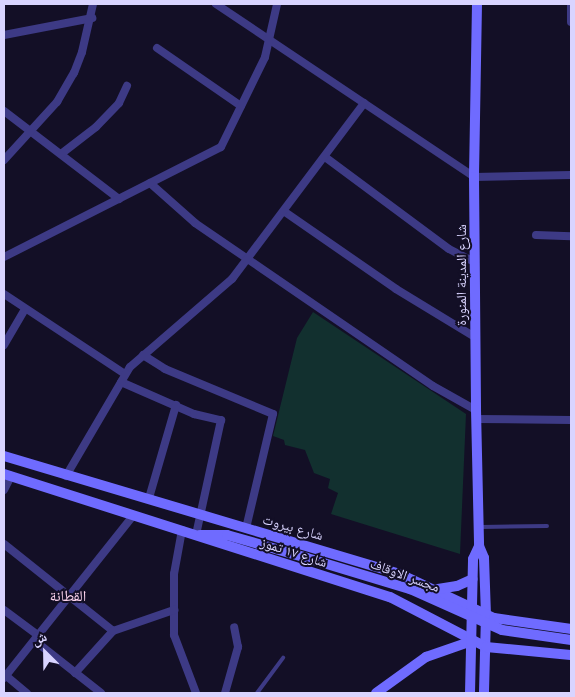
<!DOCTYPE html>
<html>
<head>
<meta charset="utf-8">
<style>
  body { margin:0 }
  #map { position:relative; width:575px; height:697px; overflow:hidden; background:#130f26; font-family:"Noto Sans","Noto Naskh Arabic",sans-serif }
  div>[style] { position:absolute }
  .green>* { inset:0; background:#12302f }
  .lane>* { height:4px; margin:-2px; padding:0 2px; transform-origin:2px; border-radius:2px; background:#3d3a85 }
  .street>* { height:8px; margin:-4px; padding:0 4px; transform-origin:4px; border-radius:4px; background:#3d3a85 }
  .secondary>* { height:10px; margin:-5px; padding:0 5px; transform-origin:5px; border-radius:5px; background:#6f6bff }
  .secondary-bridge>* { height:10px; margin:-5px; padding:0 5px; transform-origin:5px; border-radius:5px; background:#6f6bff }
  span { translate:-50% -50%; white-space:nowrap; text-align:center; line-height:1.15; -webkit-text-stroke:4px #130f26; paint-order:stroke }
  .street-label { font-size:14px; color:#d9d4ff }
  .neighbourhood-label { font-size:15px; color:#ffd6f0 }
  .frame { position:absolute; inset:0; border:5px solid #d9d4ff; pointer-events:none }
  .north { position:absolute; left:20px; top:627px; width:50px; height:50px; -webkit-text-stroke:4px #130f26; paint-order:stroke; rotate:337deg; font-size:14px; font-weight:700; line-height:20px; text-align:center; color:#d9d4ff }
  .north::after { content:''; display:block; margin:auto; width:18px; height:22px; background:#d9d4ff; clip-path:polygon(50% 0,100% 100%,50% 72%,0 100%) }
</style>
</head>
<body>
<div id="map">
  <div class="green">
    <i style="clip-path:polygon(313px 312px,466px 414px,460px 554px,331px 514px,338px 493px,328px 488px,330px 479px,314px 473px,305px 450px,285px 445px,284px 440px,273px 436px,297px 338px)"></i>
  </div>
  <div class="lane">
    <i style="left:481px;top:527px;width:66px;rotate:-0.9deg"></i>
    <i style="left:257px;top:693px;width:44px;rotate:-53.4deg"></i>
  </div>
  <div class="street">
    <i style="left:216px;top:4px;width:311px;rotate:33.8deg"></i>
    <i style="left:474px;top:177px;width:97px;rotate:-1.2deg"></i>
    <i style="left:571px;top:4px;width:18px;rotate:90deg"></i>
    <i style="left:4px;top:35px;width:90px;rotate:-10.9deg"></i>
    <i style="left:157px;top:48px;width:102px;rotate:34.6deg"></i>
    <i style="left:4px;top:111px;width:145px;rotate:37.4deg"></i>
    <i style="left:61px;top:154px;width:44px;rotate:-37.6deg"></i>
    <i style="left:96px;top:127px;width:33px;rotate:-46deg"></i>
    <i style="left:119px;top:103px;width:19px;rotate:-65deg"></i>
    <i style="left:325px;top:157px;width:154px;rotate:36.6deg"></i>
    <i style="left:449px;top:249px;width:29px;rotate:27deg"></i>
    <i style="left:4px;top:160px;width:79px;rotate:-47.6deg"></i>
    <i style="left:57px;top:102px;width:34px;rotate:-60deg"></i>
    <i style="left:74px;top:73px;width:22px;rotate:-69deg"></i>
    <i style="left:82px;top:52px;width:49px;rotate:-77.1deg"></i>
    <i style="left:150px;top:183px;width:60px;rotate:41.6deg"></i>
    <i style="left:195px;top:223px;width:288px;rotate:34.4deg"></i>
    <i style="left:433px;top:386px;width:49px;rotate:29.2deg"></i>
    <i style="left:285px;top:212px;width:135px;rotate:34.7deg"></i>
    <i style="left:396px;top:289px;width:92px;rotate:31.3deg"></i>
    <i style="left:536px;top:235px;width:35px;rotate:2deg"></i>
    <i style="left:4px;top:257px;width:243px;rotate:-26.9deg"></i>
    <i style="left:221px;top:147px;width:100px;rotate:-63.9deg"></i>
    <i style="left:265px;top:57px;width:54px;rotate:-77.2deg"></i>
    <i style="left:4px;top:294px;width:145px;rotate:33.5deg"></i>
    <i style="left:4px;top:345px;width:42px;rotate:-59.7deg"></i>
    <i style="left:143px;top:355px;width:26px;rotate:32deg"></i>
    <i style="left:165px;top:369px;width:117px;rotate:22.6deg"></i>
    <i style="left:273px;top:414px;width:117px;rotate:103.3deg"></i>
    <i style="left:121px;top:382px;width:80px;rotate:23.7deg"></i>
    <i style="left:194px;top:414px;width:28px;rotate:13deg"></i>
    <i style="left:221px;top:420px;width:118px;rotate:102.3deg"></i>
    <i style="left:476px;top:419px;width:95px;rotate:0.6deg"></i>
    <i style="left:66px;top:476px;width:126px;rotate:-59.6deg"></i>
    <i style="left:130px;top:367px;width:135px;rotate:-40.8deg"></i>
    <i style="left:232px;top:279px;width:220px;rotate:-53.1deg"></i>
    <i style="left:4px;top:490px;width:16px;rotate:-63deg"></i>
    <i style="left:149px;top:498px;width:97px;rotate:-73.8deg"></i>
    <i style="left:182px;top:530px;width:45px;rotate:100.3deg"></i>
    <i style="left:174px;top:574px;width:61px;rotate:90deg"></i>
    <i style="left:174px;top:635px;width:62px;rotate:69.2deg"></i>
    <i style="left:4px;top:544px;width:139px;rotate:38.6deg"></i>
    <i style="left:4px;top:610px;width:44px;rotate:36.6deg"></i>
    <i style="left:35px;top:641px;width:84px;rotate:38.2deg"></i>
    <i style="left:75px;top:673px;width:57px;rotate:-47.9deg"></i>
    <i style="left:113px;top:631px;width:65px;rotate:-19deg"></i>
    <i style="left:4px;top:674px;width:30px;rotate:40deg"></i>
    <i style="left:4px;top:678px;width:207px;rotate:-51.5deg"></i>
    <i style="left:225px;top:693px;width:48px;rotate:-74.2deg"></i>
    <i style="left:238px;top:647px;width:20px;rotate:-101deg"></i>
  </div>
  <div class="secondary">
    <i style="left:477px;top:4px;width:173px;rotate:91deg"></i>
    <i style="left:474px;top:177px;width:233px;rotate:89.5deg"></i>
    <i style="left:476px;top:410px;width:136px;rotate:88.7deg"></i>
    <i style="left:479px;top:546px;width:13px;rotate:67deg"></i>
    <i style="left:484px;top:558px;width:57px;rotate:88deg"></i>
    <i style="left:486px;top:615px;width:78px;rotate:91.5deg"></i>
    <i style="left:4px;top:456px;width:415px;rotate:16.6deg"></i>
    <i style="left:402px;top:575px;width:102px;rotate:25.1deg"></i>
    <i style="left:494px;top:618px;width:78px;rotate:8.1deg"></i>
    <i style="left:4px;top:474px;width:405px;rotate:17.7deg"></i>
    <i style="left:390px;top:597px;width:108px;rotate:27.5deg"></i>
    <i style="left:486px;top:647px;width:85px;rotate:5.4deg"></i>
    <i style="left:200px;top:535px;width:27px"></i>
    <i style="left:227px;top:535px;width:83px;rotate:16deg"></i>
    <i style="left:438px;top:589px;width:19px;rotate:-9deg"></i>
    <i style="left:457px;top:586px;width:17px;rotate:-24deg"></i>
    <i style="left:376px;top:693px;width:62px;rotate:-35.8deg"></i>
    <i style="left:426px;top:657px;width:49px;rotate:-19.2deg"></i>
    <i style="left:470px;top:693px;width:134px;rotate:-88.7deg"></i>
    <i style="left:473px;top:559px;width:14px;rotate:-65deg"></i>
  </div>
  <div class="secondary-bridge">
    <i style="left:307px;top:558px;width:108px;rotate:16.8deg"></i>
    <i style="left:410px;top:589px;width:101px;rotate:24deg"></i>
    <i style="left:502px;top:630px;width:70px;rotate:8.2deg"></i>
  </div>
  <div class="street-label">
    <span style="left:461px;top:275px;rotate:-90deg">شارع المدينة المنورة</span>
    <span style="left:293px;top:527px;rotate:16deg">شارع بيروت</span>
    <span style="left:294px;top:552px;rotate:18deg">شارع ١٧ تموز</span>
    <span style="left:405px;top:575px;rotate:20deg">مجسر الاوقاف</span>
  </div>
  <div class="neighbourhood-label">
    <span style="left:68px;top:596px">القطانة</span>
  </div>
  <div class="frame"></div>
  <div class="north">ش</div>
</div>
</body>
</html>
